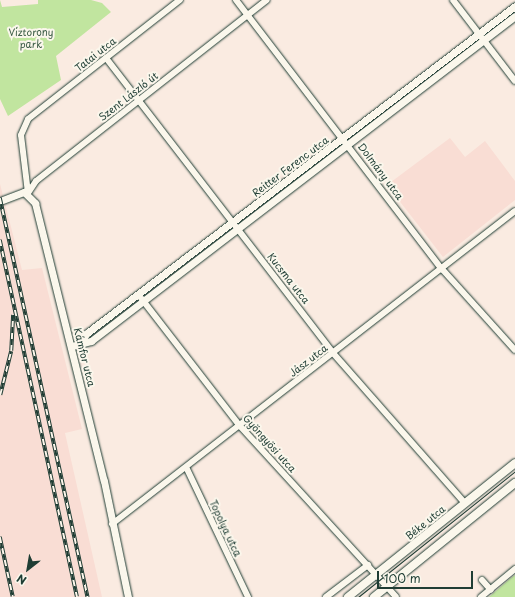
<!DOCTYPE html>
<html>
<head>
<meta charset="utf-8">
<style>
  body { margin:0 }
  #map { position:relative; width:515px; height:597px; overflow:hidden; background:#faebe1; font-family:"Playpen Sans",sans-serif }
  div>[style] { position:absolute }
  .built>* { inset:0; background:#f9ddd4 }
  .green>* { inset:0; background:#c1e59f }
  .roads { filter:drop-shadow(0 0 1px #1f3d34) drop-shadow(0 0 1px #1f3d34) }
  .minor>* { height:6px; margin:-3px; padding:0 3px; transform-origin:3px; border-radius:3px; background:#fbf7ec }
  .tertiary>* { height:7px; margin:-3.5px; padding:0 3.5px; transform-origin:3.5px; border-radius:3.5px; background:#fbf7ec }
  .secondary>* { height:8px; margin:-4px; padding:0 4px; transform-origin:4px; border-radius:4px; background:#fbf7ec }
  .tram>* { height:1px; margin:-0.5px; padding:0 0.5px; transform-origin:0.5px; border-radius:0.5px; background:#1f3d34 }
  .rail>* { height:3.5px; margin-top:-1.75px; transform-origin:0; background:repeating-linear-gradient(90deg,#fbf7ec 0 6px,#1f3d34 0 12px); box-sizing:border-box; border-block:1px solid #1f3d34 }
  span { translate:-50% -50%; white-space:nowrap; text-align:center; line-height:1.15; -webkit-text-stroke:4px #fbf7ec; paint-order:stroke }
  .park-label { font-size:10px; color:#3f5f49 }
  .street-label { font-size:10px; color:#1f3d34 }
  .north { position:absolute; left:8px; top:549px; width:40px; height:40px; -webkit-text-stroke:3px #fbf7ec; paint-order:stroke; rotate:211deg; font-size:11px; font-weight:700; line-height:16px; text-align:center; color:#1f3d34 }
  .north::after { content:''; display:block; margin:auto; width:14px; height:18px; background:#1f3d34; clip-path:polygon(50% 0,100% 100%,50% 72%,0 100%) }
  .scale { position:absolute; left:377px; top:571px; width:96px; height:18px; box-sizing:border-box; border:2px solid #1f3d34; border-top:0; padding-left:5px; font-size:12px; line-height:14px; white-space:nowrap; color:#1f3d34; -webkit-text-stroke:3px #fbf7ec; paint-order:stroke }
</style>
</head>
<body>
<div id="map">
  <div class="built">
    <i style="clip-path:polygon(450px 138px,465px 157px,485px 141px,515px 181px,515px 200px,443px 257px,387px 185px)"></i>
    <i style="clip-path:polygon(0 184px,22px 270px,42px 268px,82px 429px,65px 433px,102px 597px,0 597px)"></i>
  </div>
  <div class="green">
    <i style="clip-path:polygon(0 0,2px 7px,38px 4px,38px 0,91px 0,102px 3px,111px 12px,56px 56px,61px 80px,8px 116px,0 99px)"></i>
    <i style="clip-path:polygon(515px 575px,515px 597px,489px 597px,511px 578px)"></i>
  </div>
  <div class="roads">
    <div class="minor">
      <i style="left:236px;top:0;width:339px;rotate:52.6deg"></i>
      <i style="left:442px;top:269px;width:109px;rotate:48deg"></i>
      <i style="left:453px;top:0;width:102px;rotate:52.6deg"></i>
      <i style="left:106px;top:58px;width:372px;rotate:52.4deg"></i>
      <i style="left:333px;top:353px;width:200px;rotate:48.7deg"></i>
      <i style="left:28px;top:193px;width:14px;rotate:-56deg"></i>
      <i style="left:36px;top:181px;width:293px;rotate:-38.1deg"></i>
      <i style="left:28px;top:193px;width:58px;rotate:-96.9deg"></i>
      <i style="left:21px;top:135px;width:17px;rotate:-66deg"></i>
      <i style="left:28px;top:119px;width:193px;rotate:-38.1deg"></i>
      <i style="left:141px;top:298px;width:162px;rotate:52.3deg"></i>
      <i style="left:240px;top:426px;width:231px;rotate:47.6deg"></i>
      <i style="left:187px;top:469px;width:142px;rotate:64.5deg"></i>
      <i style="left:112px;top:524px;width:510px;rotate:-37.84deg"></i>
      <i style="left:482px;top:580px;width:13px;rotate:48deg"></i>
      <i style="left:326px;top:597px;width:53px;rotate:-37.3deg"></i>
      <i style="left:481px;top:597px;width:44px;rotate:-39.5deg"></i>
    </div>
    <div class="tertiary">
      <i style="left:0;top:201px;width:26px;rotate:-21deg"></i>
      <i style="left:24px;top:192px;width:16px;rotate:45deg"></i>
      <i style="left:35px;top:203px;width:286px;rotate:76.1deg"></i>
      <i style="left:104px;top:481px;width:118px;rotate:78.3deg"></i>
      <i style="left:79px;top:344px;width:14px;rotate:-54deg"></i>
      <i style="left:87px;top:333px;width:539px;rotate:-37.38deg"></i>
      <i style="left:72px;top:346px;width:20px;rotate:-15deg"></i>
      <i style="left:91px;top:341px;width:534px;rotate:-37.47deg"></i>
    </div>
    <div class="secondary">
      <i style="left:348px;top:597px;width:214px;rotate:-38.7deg"></i>
      <i style="left:374px;top:597px;width:181px;rotate:-39deg"></i>
    </div>
  </div>
  <div class="tram">
    <i style="left:358px;top:597px;width:201px;rotate:-38.7deg"></i>
  </div>
  <div class="rail">
    <i style="left:0;top:198px;width:409px;rotate:77.6deg"></i>
    <i style="left:0;top:240px;width:365px;rotate:77.8deg"></i>
    <i style="left:0;top:395px;width:45px;rotate:-76deg"></i>
    <i style="left:11px;top:351px;width:36px;rotate:-87deg"></i>
    <i style="left:0;top:537px;width:61px;rotate:77.8deg"></i>
  </div>
  <div class="park-label">
    <span style="left:31px;top:37px">Víztorony<br>park</span>
  </div>
  <div class="street-label">
    <span style="left:95px;top:54px;rotate:-38deg">Tatai utca</span>
    <span style="left:128px;top:96px;rotate:-38deg">Szent László út</span>
    <span style="left:290px;top:166px;rotate:-37deg">Reitter Ferenc utca</span>
    <span style="left:381px;top:171px;rotate:53deg">Dolmány utca</span>
    <span style="left:289px;top:278px;rotate:52deg">Kucsma utca</span>
    <span style="left:85px;top:357px;rotate:76deg">Kámfor utca</span>
    <span style="left:308px;top:360px;rotate:-38deg">Jász utca</span>
    <span style="left:270px;top:443px;rotate:48deg">Gyöngyösi utca</span>
    <span style="left:425px;top:522px;rotate:-39deg">Béke utca</span>
    <span style="left:226px;top:528px;rotate:65deg">Topolya utca</span>
  </div>
  <div class="north">N</div>
  <div class="scale">100 m</div>
</div>
</body>
</html>
